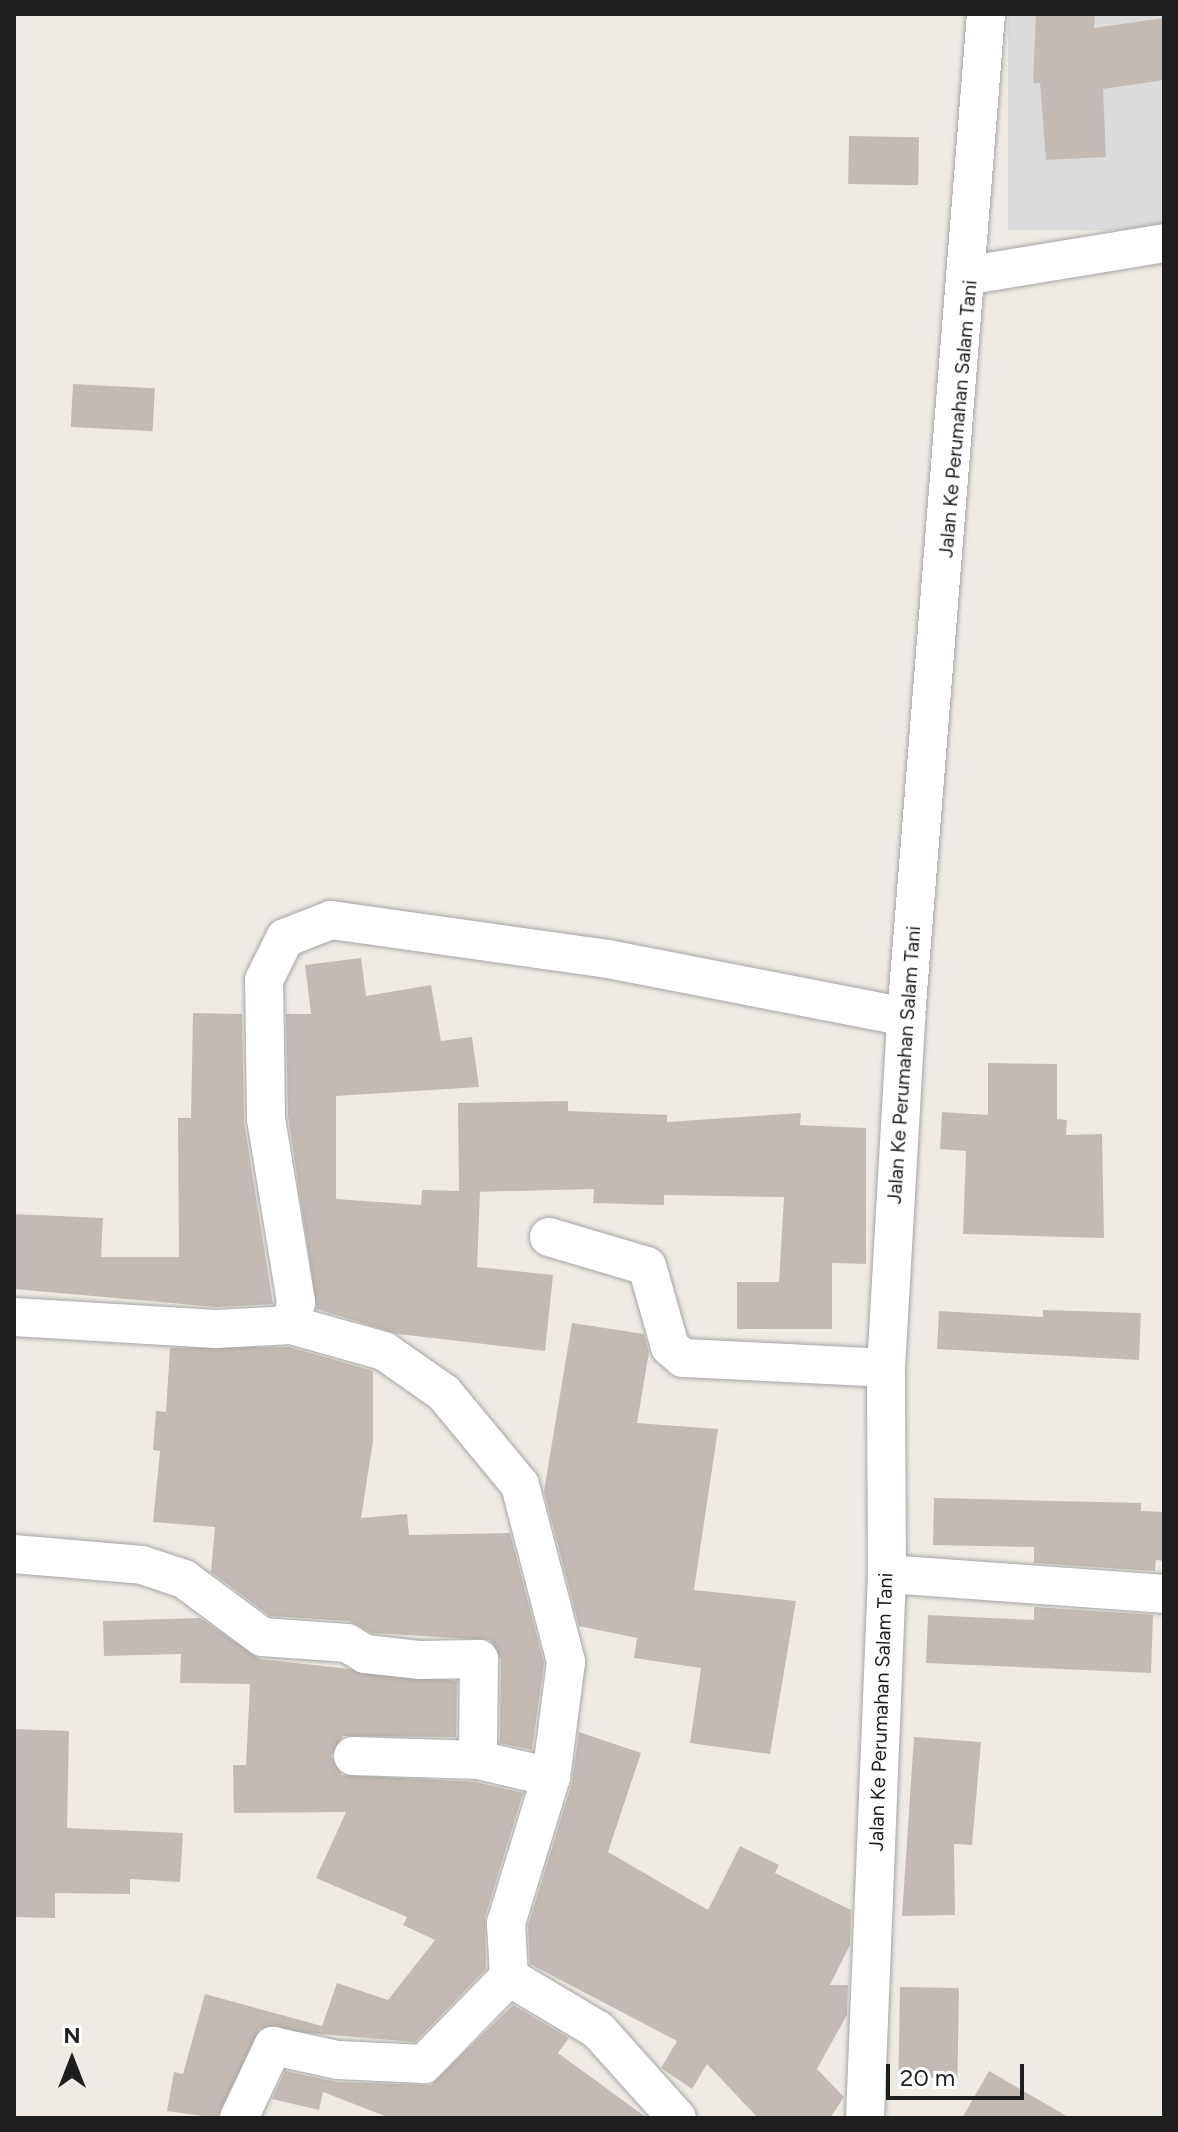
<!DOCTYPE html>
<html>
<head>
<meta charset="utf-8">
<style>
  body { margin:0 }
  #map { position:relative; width:1178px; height:2132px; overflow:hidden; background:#efebe4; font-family:Figtree,sans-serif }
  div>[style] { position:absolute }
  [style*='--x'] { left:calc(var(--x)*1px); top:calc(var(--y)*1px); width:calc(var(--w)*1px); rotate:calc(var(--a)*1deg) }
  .residential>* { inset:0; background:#dcdbdb; transform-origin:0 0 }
  .building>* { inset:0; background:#c3bbb3; transform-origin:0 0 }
  .roads { filter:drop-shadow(0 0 2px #a5a5a5) drop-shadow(0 0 2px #a5a5a5) }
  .minor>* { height:38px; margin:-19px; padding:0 19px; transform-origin:19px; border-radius:19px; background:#fff }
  span { translate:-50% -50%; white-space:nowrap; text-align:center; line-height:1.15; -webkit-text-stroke:7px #fff; paint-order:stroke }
  .street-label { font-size:20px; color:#1e1e1e }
  .frame { position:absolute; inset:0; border:16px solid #1e1e1e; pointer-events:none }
  .north { position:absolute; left:32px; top:2020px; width:80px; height:80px; -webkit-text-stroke:6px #fff; paint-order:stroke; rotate:0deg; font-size:22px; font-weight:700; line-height:32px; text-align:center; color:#1e1e1e }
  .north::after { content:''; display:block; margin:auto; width:28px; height:36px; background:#1e1e1e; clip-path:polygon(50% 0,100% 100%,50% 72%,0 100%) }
  .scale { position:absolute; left:886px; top:2064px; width:138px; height:36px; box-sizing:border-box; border:4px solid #1e1e1e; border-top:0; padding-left:10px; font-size:24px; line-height:28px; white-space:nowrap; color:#1e1e1e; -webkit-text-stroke:6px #fff; paint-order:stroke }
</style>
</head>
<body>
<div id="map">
  <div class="residential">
    <div style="left:1008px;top:14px;width:156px;height:216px"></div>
  </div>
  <div class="building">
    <div style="clip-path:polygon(1036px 14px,1095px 14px,1094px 28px,1164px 18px,1164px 80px,1103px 89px,1106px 157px,1046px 160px,1040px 83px,1033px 83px)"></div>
    <div style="left:849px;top:136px;width:70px;height:48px;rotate:1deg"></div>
    <div style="left:73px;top:384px;width:82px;height:43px;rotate:3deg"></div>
    <div style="clip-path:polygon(361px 958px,366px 996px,431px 985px,441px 1041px,472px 1037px,479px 1087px,336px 1096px,336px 1199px,421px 1205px,422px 1190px,459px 1191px,458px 1103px,568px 1101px,568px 1111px,667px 1115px,667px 1122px,801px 1113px,800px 1125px,866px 1128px,866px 1264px,832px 1263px,832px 1329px,737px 1329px,737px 1282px,779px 1282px,784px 1197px,664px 1195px,664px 1205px,593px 1203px,594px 1189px,474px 1192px,480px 1192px,477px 1267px,553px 1275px,545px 1351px,398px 1334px,317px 1309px,288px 1116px,286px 1014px,311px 1014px,305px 965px)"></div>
    <div style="clip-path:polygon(193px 1013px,242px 1014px,244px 1122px,273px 1304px,216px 1307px,14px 1289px,14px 1214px,103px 1218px,101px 1257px,179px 1257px,178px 1118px,191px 1118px)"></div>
    <div style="clip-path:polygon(988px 1063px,1057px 1064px,1057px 1119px,1067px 1120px,1066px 1135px,1102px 1134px,1104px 1238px,963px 1234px,966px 1151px,940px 1149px,942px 1112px,988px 1115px)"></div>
    <div style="clip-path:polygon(1043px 1310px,1141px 1313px,1139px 1360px,937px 1349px,939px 1311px,1043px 1317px)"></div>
    <div style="clip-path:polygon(572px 1323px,644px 1334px,649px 1352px,637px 1423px,718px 1429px,694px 1590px,796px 1601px,770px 1754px,690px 1743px,701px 1668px,634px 1658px,637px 1638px,579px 1626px,544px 1491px)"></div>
    <div style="clip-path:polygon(289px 1347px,373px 1371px,373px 1441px,361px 1518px,407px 1514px,409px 1535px,510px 1533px,544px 1663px,532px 1750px,500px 1743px,501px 1659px,490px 1640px,372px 1633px,349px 1621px,270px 1616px,211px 1572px,215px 1527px,153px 1522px,160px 1451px,153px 1450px,156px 1411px,166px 1412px,170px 1348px)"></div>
    <div style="clip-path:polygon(934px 1498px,1141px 1503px,1141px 1511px,1164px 1512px,1164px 1561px,1156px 1560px,1155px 1571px,1034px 1563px,1034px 1547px,933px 1545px)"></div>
    <div style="clip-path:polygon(1034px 1607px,1153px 1615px,1151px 1673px,926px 1663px,928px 1615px,1034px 1620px)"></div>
    <div style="clip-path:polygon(200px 1618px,260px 1659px,457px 1681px,456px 1737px,343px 1736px,331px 1756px,342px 1775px,475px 1782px,523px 1793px,485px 1917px,486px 1969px,415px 2042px,260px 2029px,217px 2118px,167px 2111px,174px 2072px,183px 2074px,205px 1994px,322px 2026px,337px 1983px,388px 2000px,435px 1940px,403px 1925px,407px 1917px,316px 1878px,346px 1812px,234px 1813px,233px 1765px,246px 1765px,250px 1684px,180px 1683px,181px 1654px,104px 1656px,103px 1621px)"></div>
    <div style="clip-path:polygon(14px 1729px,69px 1731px,67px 1828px,183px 1833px,180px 1882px,130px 1879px,130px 1894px,55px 1893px,55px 1918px,14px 1917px)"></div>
    <div style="clip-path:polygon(579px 1732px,641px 1753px,608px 1852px,708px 1910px,740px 1846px,779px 1865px,775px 1873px,851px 1910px,850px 1945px,830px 1985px,848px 1985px,847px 2015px,817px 2069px,844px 2097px,830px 2118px,758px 2118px,707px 2064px,692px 2089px,661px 2068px,677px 2041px,530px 1964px,528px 1926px,572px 1783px)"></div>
    <div style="clip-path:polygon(914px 1737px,981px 1742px,972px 1845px,954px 1844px,955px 1915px,902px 1916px)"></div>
    <div style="left:900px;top:1987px;width:59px;height:90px;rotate:1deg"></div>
    <div style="clip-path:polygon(513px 2005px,569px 2038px,558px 2053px,647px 2118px,390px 2118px,323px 2092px,319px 2110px,272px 2099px,285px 2071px,337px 2082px,431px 2085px)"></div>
    <div style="clip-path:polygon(989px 2071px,1070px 2118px,962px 2118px)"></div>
  </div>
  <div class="roads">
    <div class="minor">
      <div style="--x:971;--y:275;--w:196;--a:-9.4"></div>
      <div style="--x:549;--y:1237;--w:102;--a:16.5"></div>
      <div style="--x:647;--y:1266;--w:84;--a:74.1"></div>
      <div style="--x:670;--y:1347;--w:17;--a:40"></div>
      <div style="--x:683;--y:1358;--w:203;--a:2.8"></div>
      <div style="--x:14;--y:1317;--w:202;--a:3.4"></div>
      <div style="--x:216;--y:1329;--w:75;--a:-3.1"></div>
      <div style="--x:291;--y:1325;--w:24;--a:-78"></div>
      <div style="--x:296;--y:1302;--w:186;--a:-99.3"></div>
      <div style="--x:266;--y:1118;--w:138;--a:-90.8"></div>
      <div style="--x:264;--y:980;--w:47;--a:-63.4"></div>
      <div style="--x:285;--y:938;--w:49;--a:-21.4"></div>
      <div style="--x:331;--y:920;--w:280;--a:8"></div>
      <div style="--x:608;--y:959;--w:304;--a:11"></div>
      <div style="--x:291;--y:1325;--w:97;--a:15.6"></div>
      <div style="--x:384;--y:1351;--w:73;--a:35"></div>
      <div style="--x:444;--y:1393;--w:119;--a:50.4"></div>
      <div style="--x:520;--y:1485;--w:183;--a:75.4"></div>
      <div style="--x:566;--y:1662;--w:116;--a:97.4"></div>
      <div style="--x:551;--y:1777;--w:153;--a:107.1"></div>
      <div style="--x:506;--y:1923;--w:54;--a:86.8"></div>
      <div style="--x:509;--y:1977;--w:104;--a:30.8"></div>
      <div style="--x:598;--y:2030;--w:118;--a:48.1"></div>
      <div style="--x:14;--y:1554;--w:128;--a:4.9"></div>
      <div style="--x:142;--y:1565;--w:44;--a:18.4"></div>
      <div style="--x:184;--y:1579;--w:97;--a:36.6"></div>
      <div style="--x:262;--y:1637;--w:85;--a:4"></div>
      <div style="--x:347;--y:1643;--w:21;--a:31"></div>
      <div style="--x:365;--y:1654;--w:54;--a:6.3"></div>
      <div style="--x:419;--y:1660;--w:60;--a:-1"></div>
      <div style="--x:479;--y:1659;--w:101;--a:90.6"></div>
      <div style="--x:887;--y:1574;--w:278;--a:4.1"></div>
      <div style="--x:353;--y:1756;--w:125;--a:1.8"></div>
      <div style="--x:478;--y:1760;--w:75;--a:13.1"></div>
      <div style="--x:239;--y:2118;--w:80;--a:-64.7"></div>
      <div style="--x:273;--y:2046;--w:66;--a:12.2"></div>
      <div style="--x:338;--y:2060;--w:86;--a:2.7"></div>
      <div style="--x:424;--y:2064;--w:122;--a:-45.7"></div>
      <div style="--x:865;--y:2118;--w:544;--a:-87.68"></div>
      <div style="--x:887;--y:1574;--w:206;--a:-90.3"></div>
      <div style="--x:886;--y:1368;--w:352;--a:-86.7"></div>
      <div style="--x:906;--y:1017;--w:1006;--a:-85.44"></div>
    </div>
  </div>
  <div class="street-label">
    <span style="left:958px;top:419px;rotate:-85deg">Jalan Ke Perumahan Salam Tani</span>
    <span style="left:904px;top:1065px;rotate:-86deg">Jalan Ke Perumahan Salam Tani</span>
    <span style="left:881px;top:1712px;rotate:-88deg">Jalan Ke Perumahan Salam Tani</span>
  </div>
  <div class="frame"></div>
  <div class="north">N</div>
  <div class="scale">20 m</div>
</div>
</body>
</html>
